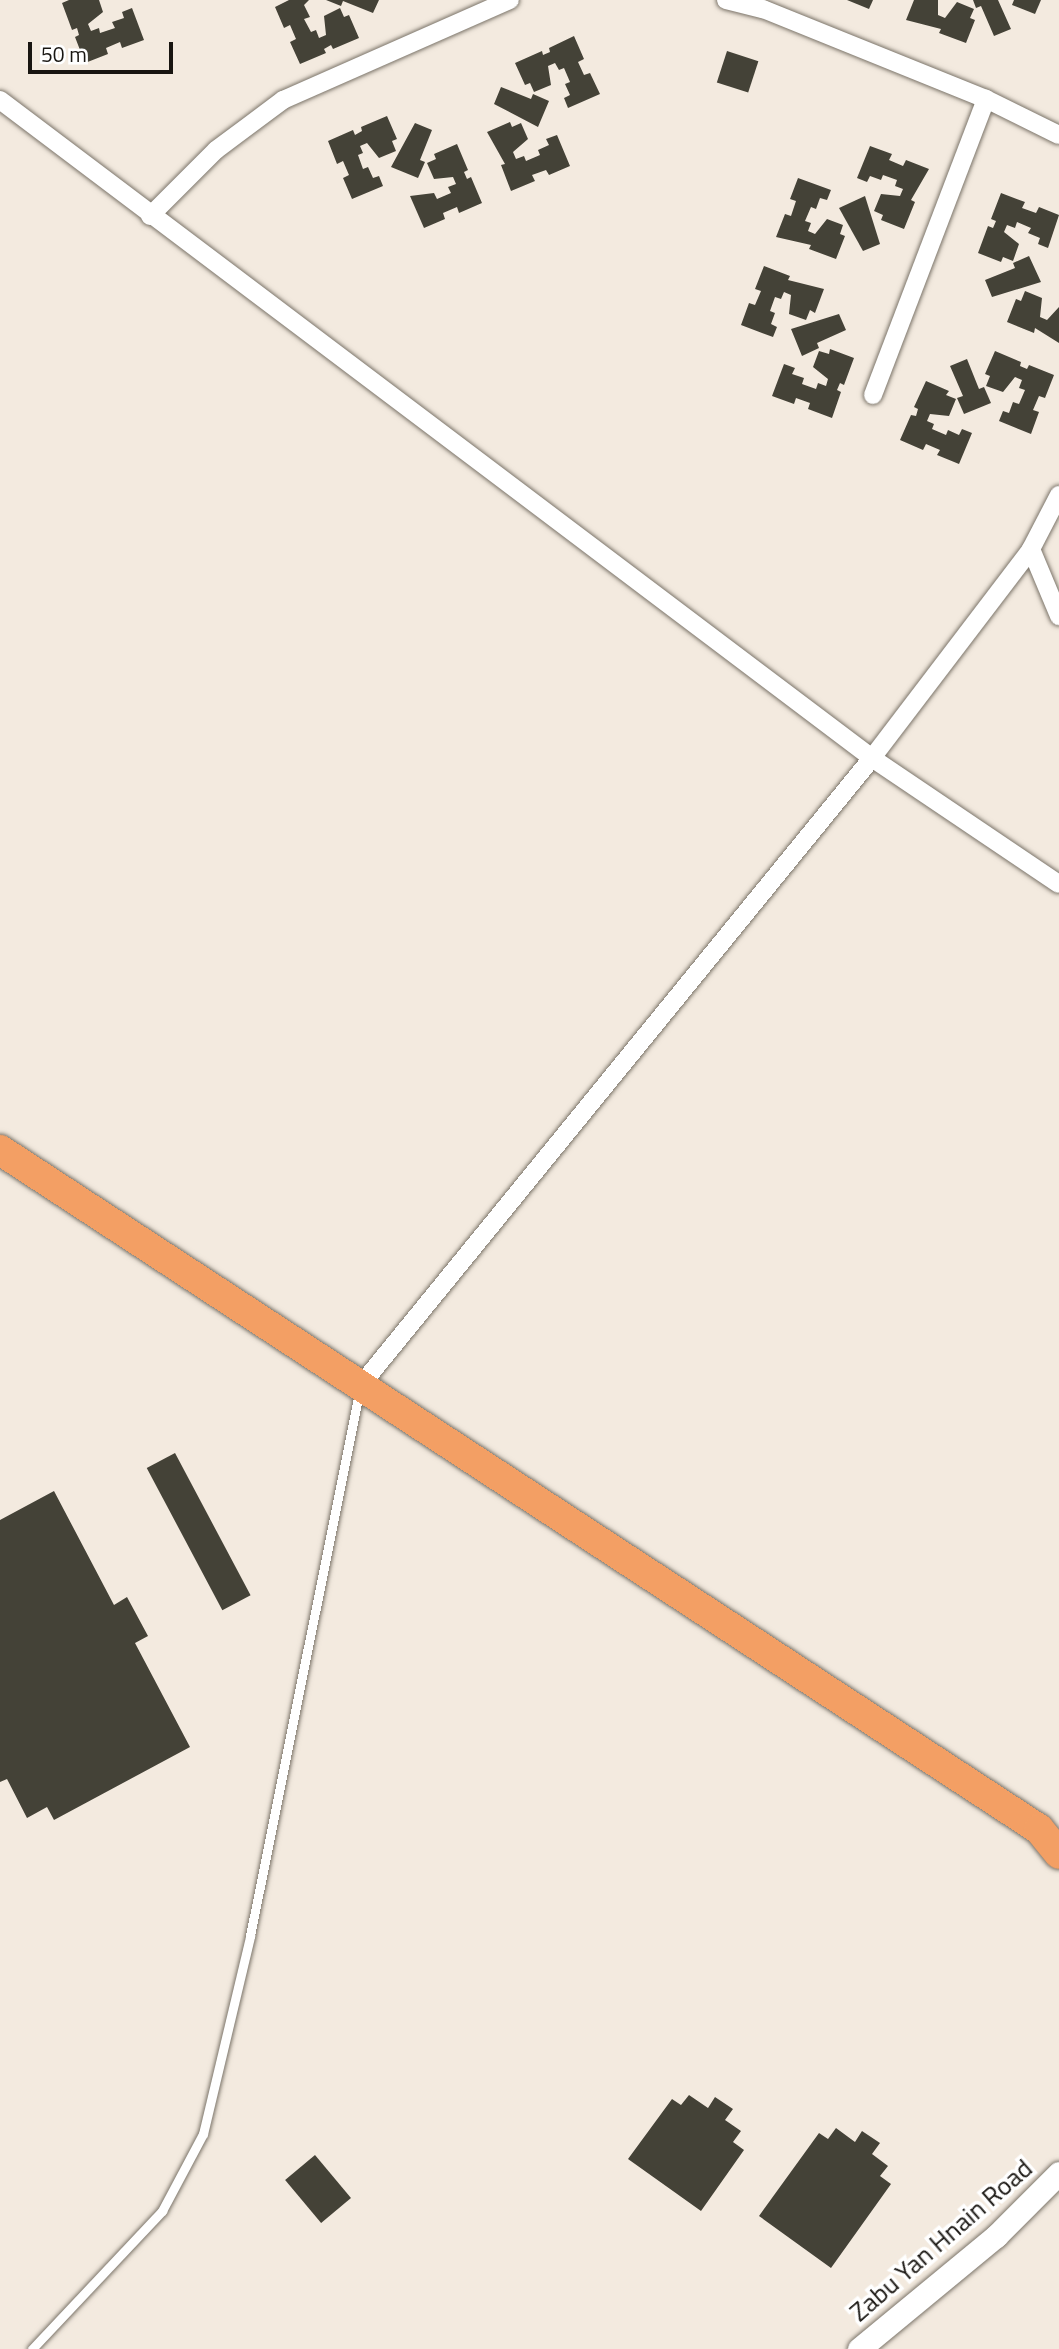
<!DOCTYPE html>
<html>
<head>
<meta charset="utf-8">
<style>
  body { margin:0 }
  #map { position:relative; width:1059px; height:2349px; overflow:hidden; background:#f3eadf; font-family:"Titillium Web",sans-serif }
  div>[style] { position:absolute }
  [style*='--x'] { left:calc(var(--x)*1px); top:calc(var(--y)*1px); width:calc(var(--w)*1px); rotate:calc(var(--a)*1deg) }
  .building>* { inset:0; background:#444237; transform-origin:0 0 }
  .roads { filter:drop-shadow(0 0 2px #7b7469) drop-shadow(0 0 2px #7b7469) }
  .service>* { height:9px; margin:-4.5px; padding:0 4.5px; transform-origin:4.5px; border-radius:4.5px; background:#fff }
  .minor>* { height:18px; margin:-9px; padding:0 9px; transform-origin:9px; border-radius:9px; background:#fff }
  .tertiary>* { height:23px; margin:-11.5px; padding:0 11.5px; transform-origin:11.5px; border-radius:11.5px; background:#fff }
  .trunk>* { height:30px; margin:-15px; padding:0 15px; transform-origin:15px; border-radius:15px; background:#f39f64 }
  span { translate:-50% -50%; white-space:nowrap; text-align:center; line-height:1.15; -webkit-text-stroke:7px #fff; paint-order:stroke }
  .street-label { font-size:26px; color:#181511 }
  .scale { position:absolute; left:28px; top:42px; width:145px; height:32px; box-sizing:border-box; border:4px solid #181511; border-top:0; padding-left:9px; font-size:21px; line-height:24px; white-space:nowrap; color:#181511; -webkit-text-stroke:5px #fff; paint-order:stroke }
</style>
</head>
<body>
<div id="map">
  <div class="building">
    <div style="clip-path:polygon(69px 0,99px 0,103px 12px,88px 24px,91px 31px,99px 28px,100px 33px,115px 28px,112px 22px,124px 18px,122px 12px,132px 8px,144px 40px,122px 48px,120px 42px,106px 48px,108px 54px,85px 63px,75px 37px,79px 35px,77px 28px,72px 30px,62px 3px)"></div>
    <div style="clip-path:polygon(289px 0,309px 0,304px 5px,310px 17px,304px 19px,311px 32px,316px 30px,319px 38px,326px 35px,324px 16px,340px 8px,344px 17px,349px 15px,359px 38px,333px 49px,331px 45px,324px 49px,326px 53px,300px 64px,290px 42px,296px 39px,290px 25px,284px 28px,275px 7px)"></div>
    <div style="clip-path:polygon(326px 0,379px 0,373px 13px,343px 1px,341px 6px)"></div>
    <div style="clip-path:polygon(847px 0,873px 0,869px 9px)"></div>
    <div style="clip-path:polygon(914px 0,938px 0,938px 15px,945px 18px,957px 2px,974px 9px,970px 18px,975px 20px,966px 43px,939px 33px,941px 29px,906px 20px)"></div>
    <div style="clip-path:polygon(973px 0,998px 0,1011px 29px,994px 36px,981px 6px,976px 8px)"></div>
    <div style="clip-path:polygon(1014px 0,1041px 0,1035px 14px,1012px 5px)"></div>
    <div style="clip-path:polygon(574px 36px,584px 59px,578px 62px,584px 75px,590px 73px,600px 94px,568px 108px,564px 98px,570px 95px,565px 84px,570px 82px,564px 68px,559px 70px,555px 63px,548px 66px,551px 85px,534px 92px,530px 83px,525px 85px,515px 63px,542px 51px,543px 55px,550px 52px,549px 48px)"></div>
    <div style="left:727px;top:51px;width:33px;height:33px;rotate:18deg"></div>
    <div style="clip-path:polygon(501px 87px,531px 99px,533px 94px,549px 101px,538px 127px,494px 104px)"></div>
    <div style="clip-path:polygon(387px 116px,397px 139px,392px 141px,396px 151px,379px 158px,367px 143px,360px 146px,363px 153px,358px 155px,363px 169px,368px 167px,373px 178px,379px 176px,383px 186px,352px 199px,343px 178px,349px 175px,343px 161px,337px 164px,328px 141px,353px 130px,355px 135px,362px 131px,361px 127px)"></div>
    <div style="clip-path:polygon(510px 122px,512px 127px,521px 123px,528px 139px,513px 152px,516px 159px,524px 156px,526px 161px,540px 155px,538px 150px,549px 145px,546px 139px,557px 135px,570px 166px,549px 175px,546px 170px,532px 175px,535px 181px,511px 191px,501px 165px,505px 164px,487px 132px)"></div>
    <div style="clip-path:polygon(415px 123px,432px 130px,420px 160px,425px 162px,418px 178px,391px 167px)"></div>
    <div style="clip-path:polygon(457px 144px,468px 170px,464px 172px,467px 179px,471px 177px,482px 203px,459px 213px,457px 207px,443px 213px,445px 219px,424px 228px,410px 196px,434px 193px,437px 199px,451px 193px,448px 187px,456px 184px,453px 177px,434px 179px,427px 163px,436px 159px,434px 154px)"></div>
    <div style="clip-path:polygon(870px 146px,892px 154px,889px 160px,903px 166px,906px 160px,929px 169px,911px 200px,915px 202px,904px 229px,881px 220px,883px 215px,874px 211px,881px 194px,900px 196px,903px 189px,895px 186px,897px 180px,883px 175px,881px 180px,870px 176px,867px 182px,857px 178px)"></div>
    <div style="clip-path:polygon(798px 178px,831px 190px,827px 200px,820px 198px,816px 209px,811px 207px,805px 221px,811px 223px,808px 231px,815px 234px,827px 219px,843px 225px,840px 234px,845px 236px,836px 259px,809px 249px,811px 245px,776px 237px,785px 214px,791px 216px,796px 201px,790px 199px)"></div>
    <div style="clip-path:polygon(1001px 193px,1025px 202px,1022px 208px,1036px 213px,1039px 207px,1059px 215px,1048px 248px,1038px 244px,1040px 238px,1028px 233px,1031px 228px,1017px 222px,1015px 228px,1007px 225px,1004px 232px,1019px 244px,1013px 261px,1003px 257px,1001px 262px,978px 253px,988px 226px,993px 228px,996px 221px,991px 219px)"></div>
    <div style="clip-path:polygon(865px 196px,880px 244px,863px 251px,839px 208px)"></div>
    <div style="clip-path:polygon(1029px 256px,1041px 282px,992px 297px,985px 280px,1015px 268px,1013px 263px)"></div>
    <div style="clip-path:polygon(764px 266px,790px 276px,788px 280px,824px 289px,815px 313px,810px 310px,806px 320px,789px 314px,791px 295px,784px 292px,781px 299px,775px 297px,770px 311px,775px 313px,771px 324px,777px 327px,773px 337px,741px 325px,749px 303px,755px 305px,761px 291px,755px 289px)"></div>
    <div style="clip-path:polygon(1025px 291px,1042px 298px,1040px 317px,1047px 320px,1059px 307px,1059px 343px,1035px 328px,1034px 333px,1007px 322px,1016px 299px,1021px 301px)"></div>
    <div style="clip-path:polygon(839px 314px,846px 330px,817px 343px,819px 348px,802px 356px,791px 329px)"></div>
    <div style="clip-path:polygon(830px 349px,854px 358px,844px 385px,840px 383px,837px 390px,841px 392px,832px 418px,808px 409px,810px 403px,796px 398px,794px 404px,772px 396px,784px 364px,795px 368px,792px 374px,804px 378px,802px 384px,816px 389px,818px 383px,826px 386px,828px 379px,813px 367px,819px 351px,829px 354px)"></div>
    <div style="clip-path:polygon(995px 351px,1021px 362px,1020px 366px,1027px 369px,1029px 365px,1054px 375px,1045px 398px,1039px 396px,1033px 410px,1039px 412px,1031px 434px,999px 421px,1003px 411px,1009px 413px,1013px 402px,1019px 404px,1025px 390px,1019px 388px,1022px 380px,1015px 377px,1003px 392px,986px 386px,990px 376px,985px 374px)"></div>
    <div style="clip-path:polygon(967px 359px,979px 389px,984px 387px,991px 403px,964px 414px,957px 398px,963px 396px,950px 366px)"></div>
    <div style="clip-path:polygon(926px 381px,949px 391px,946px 395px,956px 399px,949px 416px,930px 414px,927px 421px,934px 424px,932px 429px,946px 435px,948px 430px,959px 435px,962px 429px,972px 433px,959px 464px,937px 455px,940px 450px,926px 444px,923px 450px,900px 440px,911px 415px,916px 416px,918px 409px,914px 407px)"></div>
    <div style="left:175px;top:1453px;width:161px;height:32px;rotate:62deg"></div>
    <div style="clip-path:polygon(54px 1491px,114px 1605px,127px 1597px,148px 1636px,135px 1643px,190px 1747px,54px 1820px,47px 1807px,27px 1818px,7px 1779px,0 1782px,0 1520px)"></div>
    <div style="clip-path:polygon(689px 2095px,708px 2108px,715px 2097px,733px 2109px,725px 2120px,741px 2131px,733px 2142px,744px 2150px,701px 2211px,628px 2159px,672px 2099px,681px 2105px)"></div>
    <div style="clip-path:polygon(836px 2128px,855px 2142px,862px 2131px,880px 2143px,872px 2154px,888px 2166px,880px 2176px,891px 2184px,831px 2268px,759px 2216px,819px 2133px,828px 2139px)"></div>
    <div style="left:315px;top:2155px;width:56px;height:39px;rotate:50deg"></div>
  </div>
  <div class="roads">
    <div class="service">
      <div style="--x:32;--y:2349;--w:190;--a:-46.7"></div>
      <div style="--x:162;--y:2211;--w:87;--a:-62"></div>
      <div style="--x:203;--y:2134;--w:204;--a:-76.6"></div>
      <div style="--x:250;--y:1936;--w:554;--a:-78.65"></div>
    </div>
    <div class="minor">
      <div style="--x:726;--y:0;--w:38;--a:14"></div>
      <div style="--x:763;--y:9;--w:240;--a:22"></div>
      <div style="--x:986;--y:99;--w:81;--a:26.3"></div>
      <div style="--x:0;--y:100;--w:1092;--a:37.04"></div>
      <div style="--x:872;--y:758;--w:225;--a:34"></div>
      <div style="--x:150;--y:216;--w:93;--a:-45"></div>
      <div style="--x:216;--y:150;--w:84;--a:-36.7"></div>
      <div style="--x:283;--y:100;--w:248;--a:-23.8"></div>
      <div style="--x:873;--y:395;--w:317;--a:-69.1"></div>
      <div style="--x:1031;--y:549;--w:73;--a:67.3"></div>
      <div style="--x:361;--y:1385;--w:809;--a:-50.82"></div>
      <div style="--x:872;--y:758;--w:263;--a:-52.7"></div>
      <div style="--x:1031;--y:549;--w:61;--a:-62.6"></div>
    </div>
    <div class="tertiary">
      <div style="--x:859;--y:2349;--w:178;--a:-39.5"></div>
      <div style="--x:996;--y:2236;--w:89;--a:-45"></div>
    </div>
    <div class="trunk">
      <div style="--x:0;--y:1150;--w:1241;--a:33.17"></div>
      <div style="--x:1039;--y:1829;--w:32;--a:51"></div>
    </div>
  </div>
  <div class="street-label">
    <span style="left:941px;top:2240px;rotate:-41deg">Zabu Yan Hnain Road</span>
  </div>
  <div class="scale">50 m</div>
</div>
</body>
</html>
